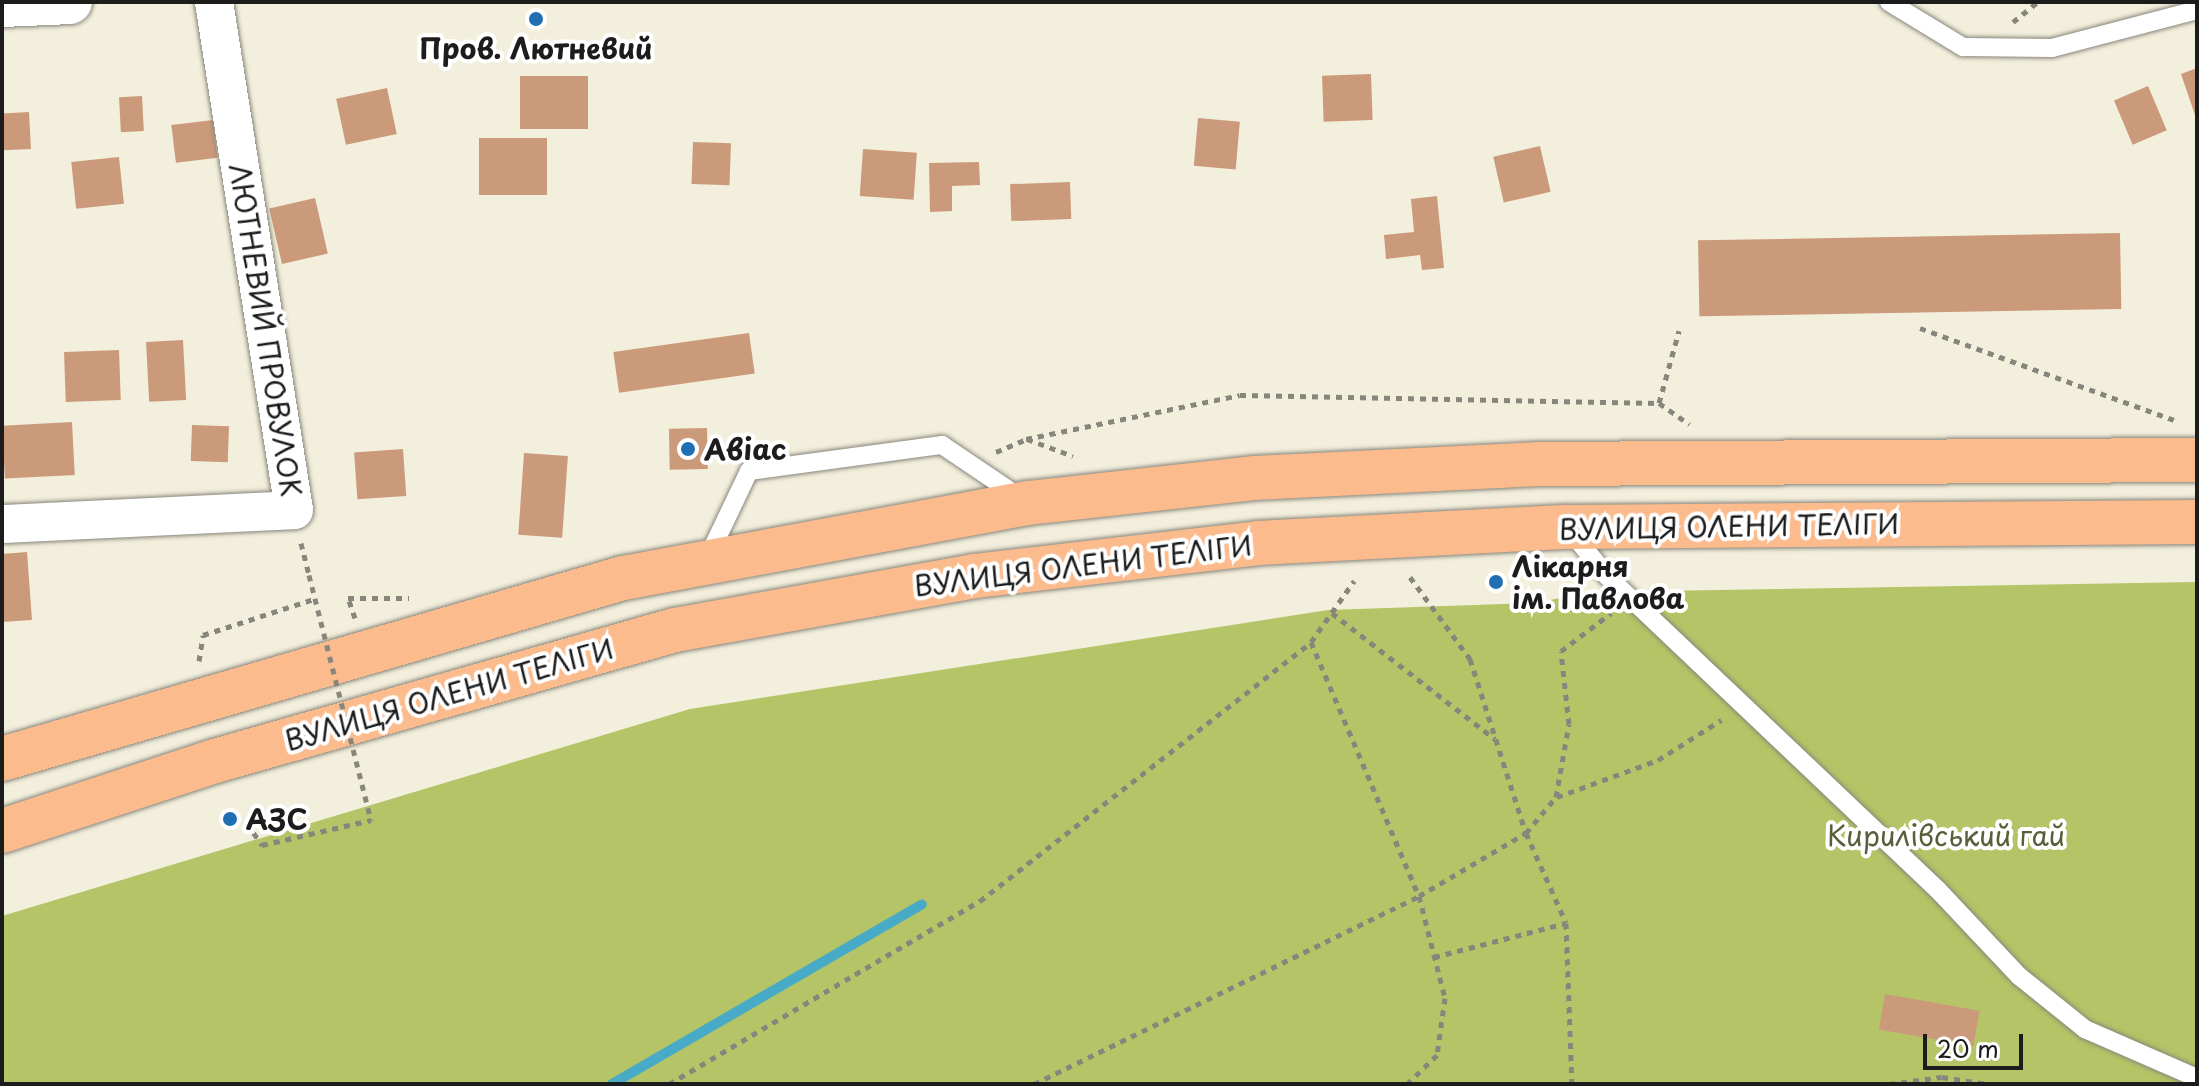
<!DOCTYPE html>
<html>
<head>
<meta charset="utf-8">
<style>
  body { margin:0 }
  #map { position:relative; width:2199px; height:1086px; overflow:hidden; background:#f3efdd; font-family:"Playpen Sans",sans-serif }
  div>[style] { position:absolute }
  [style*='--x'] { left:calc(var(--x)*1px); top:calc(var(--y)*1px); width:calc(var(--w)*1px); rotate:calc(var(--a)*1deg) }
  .green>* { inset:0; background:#b4c466 }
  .stream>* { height:10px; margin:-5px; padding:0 5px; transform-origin:5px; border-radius:5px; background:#47aac6 }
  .building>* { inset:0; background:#cb9a7a; transform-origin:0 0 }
  .path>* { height:5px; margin-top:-2.5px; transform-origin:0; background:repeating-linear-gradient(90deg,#88867c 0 6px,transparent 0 12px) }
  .roads { filter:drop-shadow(0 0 2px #88867c) drop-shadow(0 0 2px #88867c) }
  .service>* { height:18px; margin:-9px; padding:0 9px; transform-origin:9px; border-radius:9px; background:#fff }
  .minor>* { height:38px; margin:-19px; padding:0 19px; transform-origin:19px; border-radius:19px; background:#fff }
  .tertiary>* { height:44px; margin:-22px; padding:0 22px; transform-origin:22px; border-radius:22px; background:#fff }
  .primary>* { height:44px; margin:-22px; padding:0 22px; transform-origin:22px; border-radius:22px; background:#fbbb8d }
  .path-bridge>* { height:5px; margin-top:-2.5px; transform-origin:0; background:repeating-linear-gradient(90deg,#88867c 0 6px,transparent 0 12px) }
  .dots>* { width:22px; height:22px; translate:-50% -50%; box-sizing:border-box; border:4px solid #fff; border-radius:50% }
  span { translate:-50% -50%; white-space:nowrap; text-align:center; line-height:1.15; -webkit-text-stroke:8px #fff; paint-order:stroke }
  .poi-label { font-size:28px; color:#1c1c1c; font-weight:700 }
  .left { translate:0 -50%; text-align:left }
  .street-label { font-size:28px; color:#1c1c1c }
  .park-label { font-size:28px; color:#595f3a }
  .frame { position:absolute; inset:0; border:4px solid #1c1c1c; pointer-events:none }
  .scale { position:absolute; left:1923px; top:1034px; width:100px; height:36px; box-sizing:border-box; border:4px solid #1c1c1c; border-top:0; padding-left:10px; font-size:24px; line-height:28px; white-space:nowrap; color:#1c1c1c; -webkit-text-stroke:6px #fff; paint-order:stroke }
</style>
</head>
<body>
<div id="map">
  <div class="green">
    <div style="clip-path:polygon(2197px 582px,2197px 1084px,2px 1084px,2px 916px,690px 709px,1328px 610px,1532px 603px,1596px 592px)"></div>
  </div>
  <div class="stream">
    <div style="--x:612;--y:1084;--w:358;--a:-30.1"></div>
  </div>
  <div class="building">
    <div style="clip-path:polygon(2197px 68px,2197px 118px,2196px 118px,2181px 74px)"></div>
    <div style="left:1371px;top:74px;width:46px;height:49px;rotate:88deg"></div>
    <div style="left:520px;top:76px;width:68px;height:53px"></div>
    <div style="left:2148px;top:86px;width:48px;height:37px;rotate:67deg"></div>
    <div style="left:387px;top:88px;width:47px;height:52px;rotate:78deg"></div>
    <div style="left:142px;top:96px;width:35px;height:23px;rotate:87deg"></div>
    <div style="left:29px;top:112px;width:37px;height:27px;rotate:87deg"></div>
    <div style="left:1198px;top:118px;width:42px;height:48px;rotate:5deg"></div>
    <div style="left:213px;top:120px;width:38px;height:42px;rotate:83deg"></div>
    <div style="left:479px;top:138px;width:68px;height:57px"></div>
    <div style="left:693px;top:142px;width:38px;height:42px;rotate:2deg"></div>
    <div style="left:1540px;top:146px;width:47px;height:48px;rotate:77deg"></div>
    <div style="left:863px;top:149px;width:54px;height:47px;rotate:4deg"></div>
    <div style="left:119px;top:157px;width:47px;height:48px;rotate:84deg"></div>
    <div style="clip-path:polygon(979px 162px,980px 185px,952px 186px,952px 211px,930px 212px,929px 163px)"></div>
    <div style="left:1070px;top:182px;width:37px;height:60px;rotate:88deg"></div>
    <div style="clip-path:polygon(1437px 196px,1444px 268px,1422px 270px,1420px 255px,1386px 259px,1384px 235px,1414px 232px,1411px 199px)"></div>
    <div style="left:315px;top:198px;width:57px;height:47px;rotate:77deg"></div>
    <div style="left:2120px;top:233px;width:76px;height:422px;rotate:89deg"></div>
    <div style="left:749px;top:333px;width:41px;height:137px;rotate:82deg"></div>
    <div style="left:183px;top:340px;width:60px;height:37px;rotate:87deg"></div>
    <div style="left:119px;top:350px;width:50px;height:55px;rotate:88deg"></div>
    <div style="left:72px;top:422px;width:53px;height:70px;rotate:87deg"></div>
    <div style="left:192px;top:425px;width:37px;height:36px;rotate:2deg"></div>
    <div style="left:707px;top:428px;width:41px;height:38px;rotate:89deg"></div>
    <div style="left:403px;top:449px;width:47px;height:49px;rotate:86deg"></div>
    <div style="left:524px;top:453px;width:44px;height:82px;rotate:4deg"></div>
    <div style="clip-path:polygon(27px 552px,32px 620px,2px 622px,2px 554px)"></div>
    <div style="left:1885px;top:994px;width:96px;height:36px;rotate:10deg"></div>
  </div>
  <div class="path">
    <div style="--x:2013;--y:22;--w:32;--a:-39"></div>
    <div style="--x:1920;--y:328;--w:270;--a:19.9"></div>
    <div style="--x:1659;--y:403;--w:37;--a:35"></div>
    <div style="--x:1027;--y:439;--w:49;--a:20.3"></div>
    <div style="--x:996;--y:452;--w:33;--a:-23"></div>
    <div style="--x:1026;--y:439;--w:218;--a:-11.6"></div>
    <div style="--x:1240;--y:395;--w:419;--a:1.1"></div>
    <div style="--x:1659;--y:403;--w:75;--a:-74.5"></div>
    <div style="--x:301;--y:543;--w:33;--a:76"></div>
    <div style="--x:1410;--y:577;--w:102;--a:53.8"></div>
    <div style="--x:1470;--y:659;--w:183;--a:72.2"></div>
    <div style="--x:1526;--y:833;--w:98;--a:66"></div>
    <div style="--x:1566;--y:923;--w:161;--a:87.9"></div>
    <div style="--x:1332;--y:613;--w:206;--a:37.7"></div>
    <div style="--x:355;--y:618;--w:21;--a:-109"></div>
    <div style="--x:348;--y:598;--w:61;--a:0"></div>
    <div style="--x:1311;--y:642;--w:276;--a:67"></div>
    <div style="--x:1419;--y:896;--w:105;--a:75.7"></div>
    <div style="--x:1445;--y:998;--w:58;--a:98"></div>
    <div style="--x:1437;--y:1055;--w:42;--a:136"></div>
    <div style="--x:199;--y:661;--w:26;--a:-81"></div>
    <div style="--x:203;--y:635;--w:117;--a:-18"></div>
    <div style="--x:1557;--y:797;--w:108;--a:-20.1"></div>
    <div style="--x:1658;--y:760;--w:75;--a:-32.4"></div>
    <div style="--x:247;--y:823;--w:27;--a:56"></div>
    <div style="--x:262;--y:845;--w:112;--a:-12.9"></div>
    <div style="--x:1434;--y:957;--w:136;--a:-14.4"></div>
    <div style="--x:669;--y:1084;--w:361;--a:-30.5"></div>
    <div style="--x:980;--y:901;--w:420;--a:-38"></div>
    <div style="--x:1311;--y:642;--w:75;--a:-54.8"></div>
    <div style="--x:1034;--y:1084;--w:428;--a:-26"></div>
    <div style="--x:1419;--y:896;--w:124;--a:-30.5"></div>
    <div style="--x:1526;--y:833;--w:47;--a:-50.2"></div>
    <div style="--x:1556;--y:797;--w:74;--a:-79.9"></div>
    <div style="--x:1569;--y:724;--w:73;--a:-96.3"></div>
    <div style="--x:1561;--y:651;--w:63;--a:-37.2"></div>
    <div style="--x:1889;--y:1084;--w:53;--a:-7.5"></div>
    <div style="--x:1942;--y:1077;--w:46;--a:8.8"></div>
  </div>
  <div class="roads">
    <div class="service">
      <div style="--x:1889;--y:2;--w:87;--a:31.3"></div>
      <div style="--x:1963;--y:47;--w:89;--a:0.6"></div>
      <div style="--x:2052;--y:48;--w:150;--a:-14.7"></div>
      <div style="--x:1571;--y:532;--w:57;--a:50.7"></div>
      <div style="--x:1607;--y:576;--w:455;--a:43.5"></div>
      <div style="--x:1937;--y:889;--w:120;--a:46.7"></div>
      <div style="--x:2019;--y:976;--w:85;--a:38.8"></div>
      <div style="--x:2085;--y:1029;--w:122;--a:23.6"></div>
      <div style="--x:708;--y:557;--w:95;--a:-64.5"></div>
      <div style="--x:749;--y:471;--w:195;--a:-7.7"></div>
      <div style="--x:942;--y:445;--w:93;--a:34"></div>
    </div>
    <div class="minor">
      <div style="--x:2;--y:524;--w:292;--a:-2.7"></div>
      <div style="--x:294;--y:510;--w:514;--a:-98.95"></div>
    </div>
    <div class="tertiary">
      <div style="--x:2;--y:5;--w:68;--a:-2.5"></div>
    </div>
    <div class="primary">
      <div style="--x:2;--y:759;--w:647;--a:-16.25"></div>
      <div style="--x:623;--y:578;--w:412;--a:-10.5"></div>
      <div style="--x:1028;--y:503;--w:227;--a:-6.3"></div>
      <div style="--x:1254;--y:478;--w:286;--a:-2.8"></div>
      <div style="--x:1540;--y:464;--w:657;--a:-0.35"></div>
      <div style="--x:2;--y:831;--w:224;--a:-18.2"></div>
      <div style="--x:215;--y:761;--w:478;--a:-15.9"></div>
      <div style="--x:675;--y:630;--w:304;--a:-10.2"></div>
      <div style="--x:974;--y:576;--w:286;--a:-6.6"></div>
      <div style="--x:1258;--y:543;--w:309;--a:-3"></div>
      <div style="--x:1567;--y:527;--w:630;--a:-0.45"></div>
    </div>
  </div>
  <div class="path-bridge">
    <div style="--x:309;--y:575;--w:253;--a:75.8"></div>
  </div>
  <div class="dots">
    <div style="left:536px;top:19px;background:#1f6fb2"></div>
    <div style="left:688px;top:449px;background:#1f6fb2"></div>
    <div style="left:1496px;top:582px;background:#1f6fb2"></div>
    <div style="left:230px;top:819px;background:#1f6fb2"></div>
  </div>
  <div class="poi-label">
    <span style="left:536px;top:48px">Пров. Лютневий</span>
    <span class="left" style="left:704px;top:449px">Авіас</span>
    <span class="left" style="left:1512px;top:582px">Лікарня<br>ім. Павлова</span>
    <span class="left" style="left:246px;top:819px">АЗС</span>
  </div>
  <div class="street-label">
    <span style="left:266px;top:330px;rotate:81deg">ЛЮТНЕВИЙ ПРОВУЛОК</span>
    <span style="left:1729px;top:526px;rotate:-1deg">ВУЛИЦЯ ОЛЕНИ ТЕЛІГИ</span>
    <span style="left:1083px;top:565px;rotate:-7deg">ВУЛИЦЯ ОЛЕНИ ТЕЛІГИ</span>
    <span style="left:449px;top:694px;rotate:-16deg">ВУЛИЦЯ ОЛЕНИ ТЕЛІГИ</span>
  </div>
  <div class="park-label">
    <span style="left:1946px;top:835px">Кирилівський гай</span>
  </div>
  <div class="frame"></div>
  <div class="scale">20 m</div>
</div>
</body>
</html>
